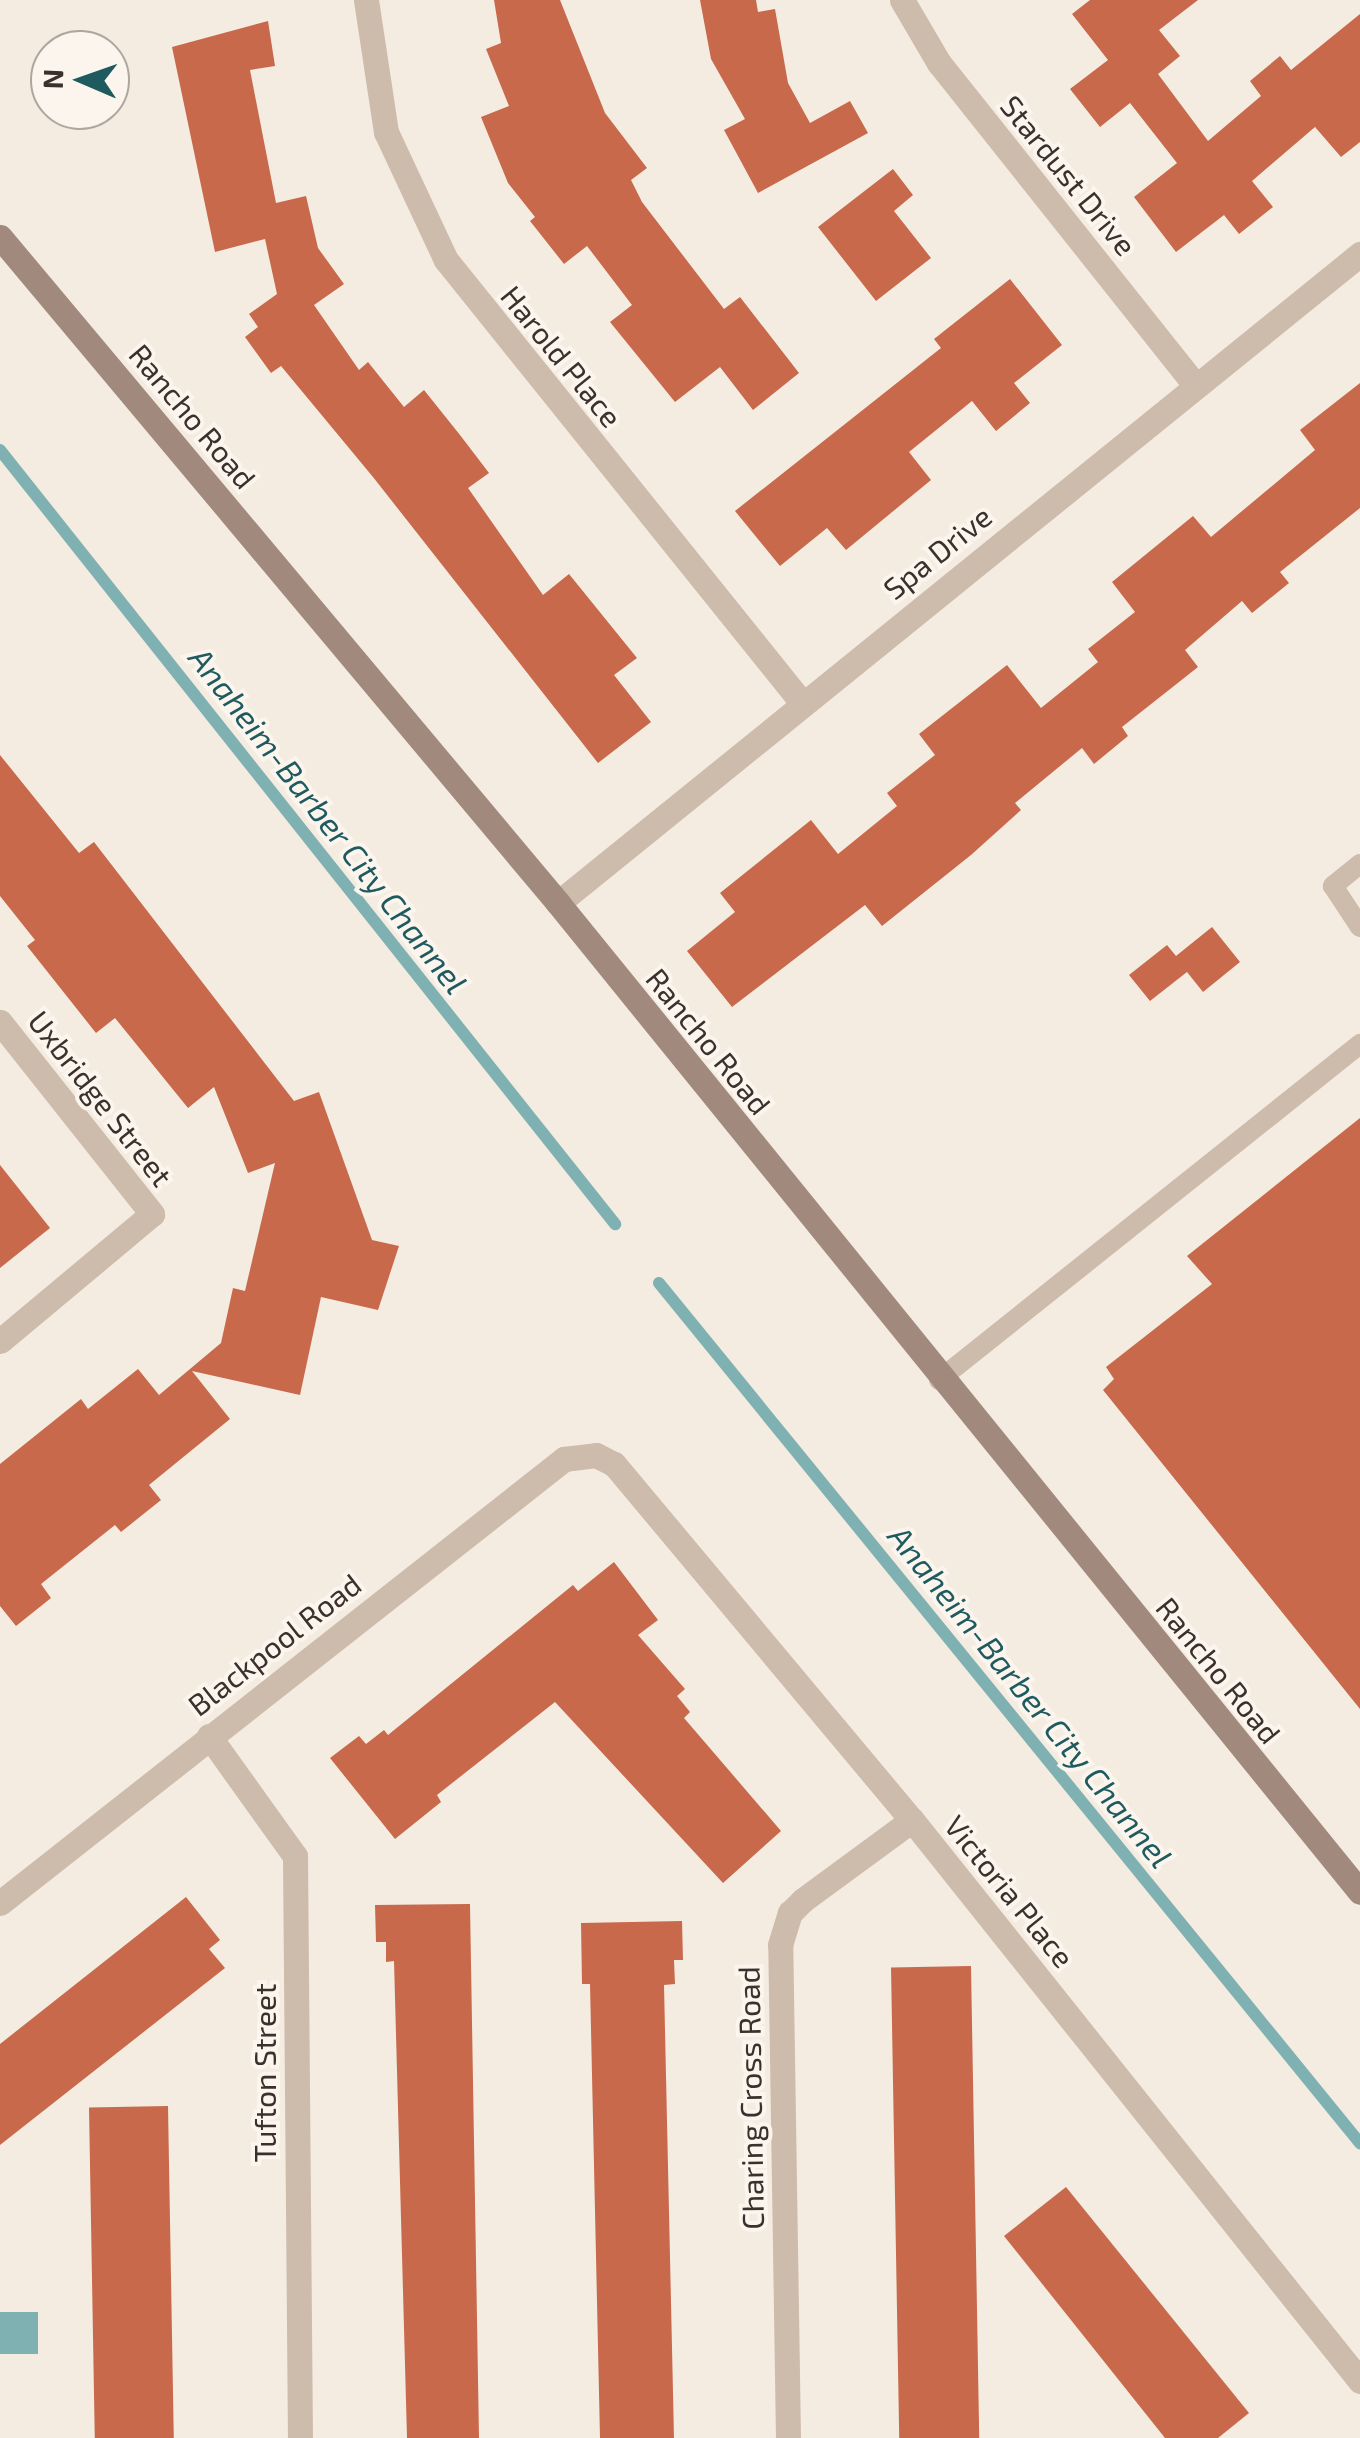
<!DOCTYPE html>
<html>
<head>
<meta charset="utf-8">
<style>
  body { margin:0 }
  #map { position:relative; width:1360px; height:2438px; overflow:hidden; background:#f4ebe1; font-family:"Exo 2",sans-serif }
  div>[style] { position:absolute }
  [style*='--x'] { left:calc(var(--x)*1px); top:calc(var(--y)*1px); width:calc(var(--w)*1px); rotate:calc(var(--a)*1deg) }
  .water>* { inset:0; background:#7fb0b2; transform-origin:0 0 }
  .stream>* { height:12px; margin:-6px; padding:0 6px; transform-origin:6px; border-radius:6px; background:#7fb0b2 }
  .building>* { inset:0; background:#c8694b; transform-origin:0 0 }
  .lane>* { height:20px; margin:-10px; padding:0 10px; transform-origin:10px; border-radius:10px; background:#cdbbac }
  .street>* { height:25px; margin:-12.5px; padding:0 12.5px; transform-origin:12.5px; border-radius:12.5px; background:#cdbbac }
  .secondary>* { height:25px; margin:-12.5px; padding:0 12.5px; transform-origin:12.5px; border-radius:12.5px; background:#a18a7d }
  span { translate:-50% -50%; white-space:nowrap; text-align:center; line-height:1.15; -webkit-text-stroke:8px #fbf5ee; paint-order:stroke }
  .street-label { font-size:30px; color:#3b302b }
  .water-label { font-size:32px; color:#1f5a5e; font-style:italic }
  .north { position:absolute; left:30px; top:30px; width:100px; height:100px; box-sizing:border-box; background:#fbf5ee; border:2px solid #aea6a0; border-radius:50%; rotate:272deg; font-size:28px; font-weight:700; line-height:40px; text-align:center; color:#3b302b }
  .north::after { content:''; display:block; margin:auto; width:35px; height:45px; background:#1f5a5e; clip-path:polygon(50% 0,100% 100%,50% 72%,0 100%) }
</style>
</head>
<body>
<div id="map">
  <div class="water">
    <div style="left:38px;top:2312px;width:42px;height:38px;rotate:90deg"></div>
  </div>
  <div class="stream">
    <div style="--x:0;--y:450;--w:989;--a:51.53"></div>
    <div style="--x:659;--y:1283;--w:1110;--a:50.82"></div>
  </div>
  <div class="building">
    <div style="clip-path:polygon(494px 0,560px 0,605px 113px,647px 168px,631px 180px,642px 202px,724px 309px,740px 297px,799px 373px,753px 410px,720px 367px,675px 402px,610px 322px,632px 305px,587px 246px,564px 264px,530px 221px,535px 217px,508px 183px,481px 117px,509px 106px,486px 49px,501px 43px)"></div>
    <div style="clip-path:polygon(700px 0,756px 0,758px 12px,775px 9px,788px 83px,810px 123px,850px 101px,868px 133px,758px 193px,724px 130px,745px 119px,711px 59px)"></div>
    <div style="clip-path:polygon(1090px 0,1198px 0,1159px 30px,1180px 56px,1158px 74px,1208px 141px,1261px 96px,1250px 81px,1280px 56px,1291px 70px,1360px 14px,1360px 142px,1341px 157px,1315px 127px,1252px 181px,1273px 207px,1239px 234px,1224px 215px,1176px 252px,1134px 197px,1177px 163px,1130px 103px,1100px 127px,1070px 89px,1108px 60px,1072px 14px)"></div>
    <div style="clip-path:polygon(268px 21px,275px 66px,250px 70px,276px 203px,306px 196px,318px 248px,344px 284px,314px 305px,359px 370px,368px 362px,404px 407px,424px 390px,460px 435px,489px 473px,468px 488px,543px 595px,569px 574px,637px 658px,614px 675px,651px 722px,598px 763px,373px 477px,281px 366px,271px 373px,245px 337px,258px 327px,249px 314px,277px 294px,265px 239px,215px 252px,172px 47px)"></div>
    <div style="clip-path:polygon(893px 169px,913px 195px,894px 211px,931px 258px,876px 301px,818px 227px)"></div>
    <div style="clip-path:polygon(1010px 279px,1062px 345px,1014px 383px,1030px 403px,996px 431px,972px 401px,909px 452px,931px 480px,846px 550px,827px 528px,780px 566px,735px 511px,941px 348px,934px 339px)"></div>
    <div style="clip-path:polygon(1360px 383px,1360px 508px,1280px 572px,1289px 583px,1252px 613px,1242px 601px,1185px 650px,1198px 667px,1122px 727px,1128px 736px,1094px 764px,1082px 748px,1015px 803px,1021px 810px,971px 855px,882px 926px,865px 905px,732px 1007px,687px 951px,735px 912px,720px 893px,811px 820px,838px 854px,897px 806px,887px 793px,935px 755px,919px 734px,1007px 665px,1041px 708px,1098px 662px,1088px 649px,1135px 612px,1112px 582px,1193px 516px,1211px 537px,1315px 450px,1300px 430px)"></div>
    <div style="clip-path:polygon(0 755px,79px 853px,94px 842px,294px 1101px,319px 1092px,372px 1240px,399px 1246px,378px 1310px,321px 1297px,300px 1395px,192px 1371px,230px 1419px,149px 1485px,161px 1500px,121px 1532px,115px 1525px,41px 1584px,51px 1598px,16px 1626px,0 1606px,0 1464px,81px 1399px,88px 1409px,138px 1369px,159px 1395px,221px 1343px,233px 1288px,245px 1291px,275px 1163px,248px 1173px,214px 1087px,188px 1108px,115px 1018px,96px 1033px,27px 946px,35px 940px,0 896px)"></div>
    <div style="clip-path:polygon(1212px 927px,1240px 962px,1203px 992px,1187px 972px,1150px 1001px,1129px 975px,1167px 945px,1176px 956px)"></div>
    <div style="clip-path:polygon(1360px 1118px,1360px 1709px,1103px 1390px,1114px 1379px,1106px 1367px,1212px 1284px,1187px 1256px)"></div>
    <div style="clip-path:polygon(0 1165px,50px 1228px,0 1268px)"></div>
    <div style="clip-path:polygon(614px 1562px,658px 1620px,638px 1635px,685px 1689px,677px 1696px,690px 1712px,684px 1718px,781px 1831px,723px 1883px,555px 1702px,437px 1795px,441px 1802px,395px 1839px,330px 1758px,359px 1736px,366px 1744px,384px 1730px,388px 1735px,573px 1585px,578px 1591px)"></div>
    <div style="clip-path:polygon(186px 1897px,220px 1940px,209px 1949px,225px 1968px,0 2145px,0 2044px)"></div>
    <div style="clip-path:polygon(470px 1904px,479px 2438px,407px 2438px,394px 1961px,386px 1962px,386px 1942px,376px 1942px,375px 1905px)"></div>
    <div style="clip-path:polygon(682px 1921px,683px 1960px,674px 1960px,675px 1984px,664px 1985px,674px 2438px,600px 2438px,590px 1984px,582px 1984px,581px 1923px)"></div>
    <div style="left:971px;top:1966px;width:472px;height:80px;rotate:89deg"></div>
    <div style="left:168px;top:2106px;width:332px;height:79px;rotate:89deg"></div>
    <div style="clip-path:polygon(1066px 2187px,1249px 2413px,1218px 2438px,1165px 2438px,1004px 2236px)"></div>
  </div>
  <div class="lane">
    <div style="--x:1360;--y:864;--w:35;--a:141"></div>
    <div style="--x:1333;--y:886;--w:49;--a:56.6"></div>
    <div style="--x:939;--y:1380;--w:539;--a:-38.59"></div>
  </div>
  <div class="street">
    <div style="--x:366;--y:0;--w:134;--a:81.4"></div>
    <div style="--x:386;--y:132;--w:141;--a:64.9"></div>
    <div style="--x:446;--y:260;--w:570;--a:51.2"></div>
    <div style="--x:902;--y:0;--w:73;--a:59.6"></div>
    <div style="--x:939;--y:63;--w:410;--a:51.5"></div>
    <div style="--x:558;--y:903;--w:1032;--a:-38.98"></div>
    <div style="--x:0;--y:1022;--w:245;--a:51.6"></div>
    <div style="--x:152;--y:1214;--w:198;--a:140.1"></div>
    <div style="--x:209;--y:1736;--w:148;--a:54.4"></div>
    <div style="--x:295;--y:1856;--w:582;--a:89.51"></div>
    <div style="--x:0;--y:1903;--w:718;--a:-38.21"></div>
    <div style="--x:564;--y:1459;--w:32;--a:-7"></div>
    <div style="--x:596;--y:1455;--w:20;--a:27"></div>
    <div style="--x:614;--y:1464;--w:464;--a:50.1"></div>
    <div style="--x:912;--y:1820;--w:718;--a:51.39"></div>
    <div style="--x:788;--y:2438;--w:493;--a:-90.9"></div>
    <div style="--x:780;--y:1945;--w:34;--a:-73"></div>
    <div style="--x:790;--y:1913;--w:18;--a:-45"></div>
    <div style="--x:803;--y:1900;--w:135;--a:-36.3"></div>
  </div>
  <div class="secondary">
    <div style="--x:0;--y:237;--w:869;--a:50.04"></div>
    <div style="--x:558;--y:903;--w:1273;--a:50.96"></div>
  </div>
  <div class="street-label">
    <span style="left:1069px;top:175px;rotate:51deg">Stardust Drive</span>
    <span style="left:562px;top:356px;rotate:51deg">Harold Place</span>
    <span style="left:193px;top:416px;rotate:50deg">Rancho Road</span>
    <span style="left:937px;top:552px;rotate:-39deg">Spa Drive</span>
    <span style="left:709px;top:1041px;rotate:51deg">Rancho Road</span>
    <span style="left:101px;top:1098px;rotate:52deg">Uxbridge Street</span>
    <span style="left:274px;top:1644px;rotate:-38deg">Blackpool Road</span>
    <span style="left:1219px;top:1670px;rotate:51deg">Rancho Road</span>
    <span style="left:1010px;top:1891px;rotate:51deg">Victoria Place</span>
    <span style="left:264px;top:2073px;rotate:-90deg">Tufton Street</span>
    <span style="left:750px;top:2098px;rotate:-91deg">Charing Cross Road</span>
  </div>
  <div class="water-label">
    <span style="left:329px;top:820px;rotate:52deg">Anaheim-Barber City Channel</span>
    <span style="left:1031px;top:1696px;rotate:51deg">Anaheim-Barber City Channel</span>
  </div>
  <div class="north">N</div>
</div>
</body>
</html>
